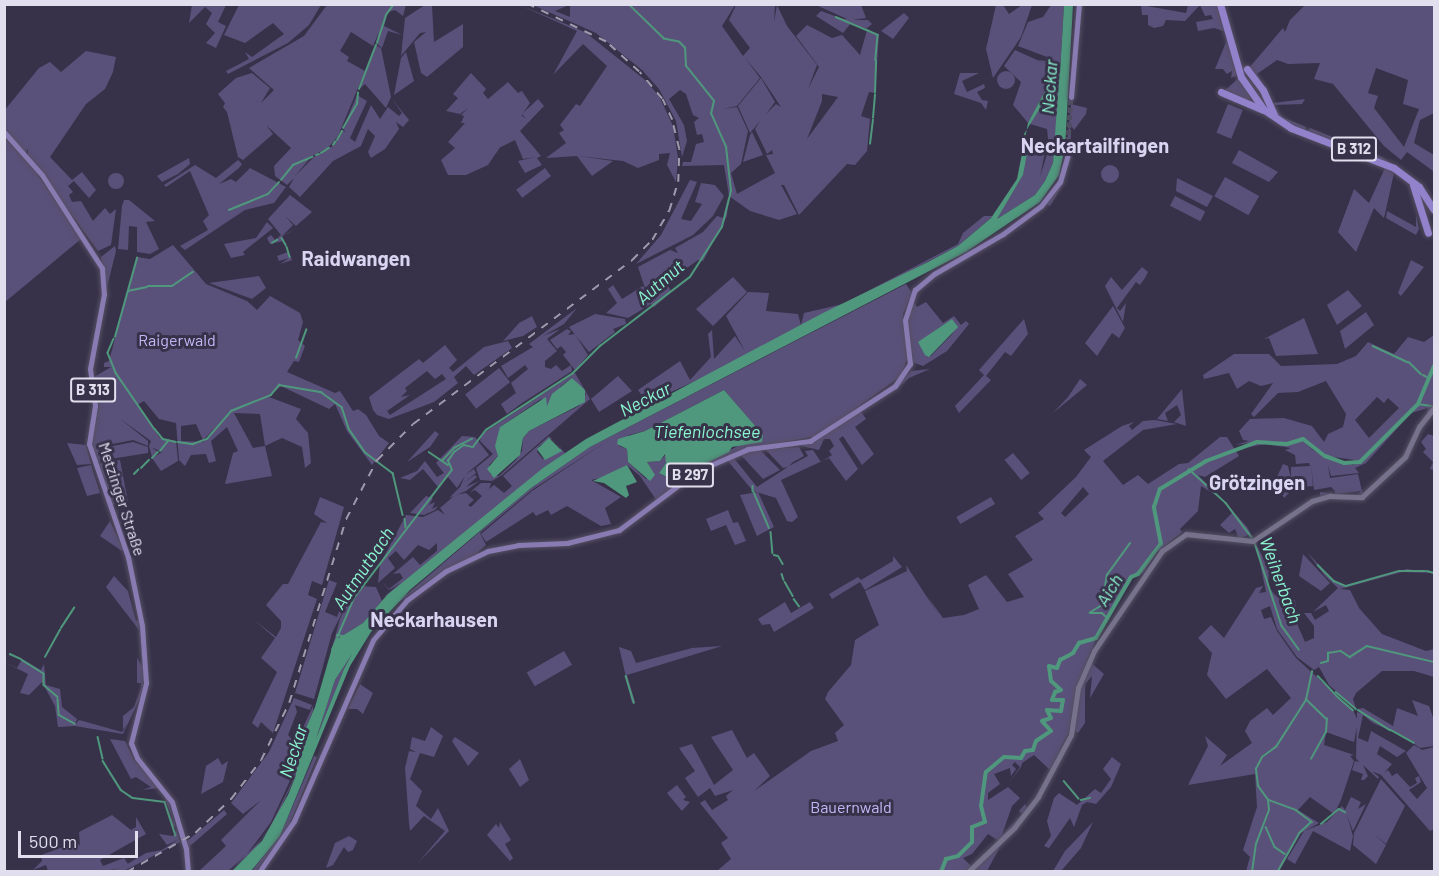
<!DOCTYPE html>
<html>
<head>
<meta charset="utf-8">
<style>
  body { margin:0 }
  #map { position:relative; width:1439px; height:876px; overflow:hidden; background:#373249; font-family:Barlow,sans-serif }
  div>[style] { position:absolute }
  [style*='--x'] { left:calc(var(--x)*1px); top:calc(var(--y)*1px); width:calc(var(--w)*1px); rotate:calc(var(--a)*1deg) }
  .green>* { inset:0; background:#5a517a; transform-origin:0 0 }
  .round { border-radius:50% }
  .water>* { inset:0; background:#4f987d }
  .stream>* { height:1.5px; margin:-0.75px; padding:0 0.75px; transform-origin:0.75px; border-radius:0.75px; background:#4f987d }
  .river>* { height:4px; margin:-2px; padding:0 2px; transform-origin:2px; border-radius:2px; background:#4f987d }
  .primary-tunnel>* { height:5px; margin-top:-2.5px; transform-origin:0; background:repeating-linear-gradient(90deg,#504c62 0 5px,transparent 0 7.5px) }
  .roads { filter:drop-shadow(0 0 2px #555064) drop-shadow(0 0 2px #555064) }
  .secondary>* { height:4.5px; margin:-2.25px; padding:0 2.25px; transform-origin:2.25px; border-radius:2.25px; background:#77728c }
  .primary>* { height:5px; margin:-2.5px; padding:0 2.5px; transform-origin:2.5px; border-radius:2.5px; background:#877bb2 }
  .highway>* { height:7px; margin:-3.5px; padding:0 3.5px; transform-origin:3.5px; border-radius:3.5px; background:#9281cb }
  .rail>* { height:1.5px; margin-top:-0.75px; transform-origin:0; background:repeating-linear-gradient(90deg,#9f9bae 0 8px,transparent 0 16px) }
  span { translate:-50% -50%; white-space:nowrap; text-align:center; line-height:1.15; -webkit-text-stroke:6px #373249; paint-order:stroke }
  .shield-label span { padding:2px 4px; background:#373249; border:2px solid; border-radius:4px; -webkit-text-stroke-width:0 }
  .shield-label { font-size:15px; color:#e1dfee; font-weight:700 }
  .park-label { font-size:16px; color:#c4b7f8 }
  .street-label { font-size:16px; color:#e1dfee }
  .water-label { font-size:18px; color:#8bf6cf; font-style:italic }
  .quarter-label { font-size:20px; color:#d9d4f1; font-weight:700 }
  .frame { position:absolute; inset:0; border:6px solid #e1dfee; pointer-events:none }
  .scale { position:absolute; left:18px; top:831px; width:120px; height:27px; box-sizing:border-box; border:3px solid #e1dfee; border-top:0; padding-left:8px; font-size:18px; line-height:21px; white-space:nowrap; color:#e1dfee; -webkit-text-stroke:4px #373249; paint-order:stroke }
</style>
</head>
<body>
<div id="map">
  <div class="green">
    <div style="clip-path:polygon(192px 5px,226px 5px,218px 22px,226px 26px,216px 48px,206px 43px,215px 33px,206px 24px,212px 13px,205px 7px,189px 23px)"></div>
    <div style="clip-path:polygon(239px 5px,239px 4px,321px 5px,309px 25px,288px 43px,228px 74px,226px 71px,249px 59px,245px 52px,252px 57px,284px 34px,273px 23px,245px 43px,224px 35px)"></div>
    <div style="clip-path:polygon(327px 5px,406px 5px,403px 16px,395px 10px,388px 12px,384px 26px,402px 35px,388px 31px,382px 48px,376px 43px,379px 32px,373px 46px,351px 32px,340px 51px,349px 57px,347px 61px,365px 71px,338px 136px,328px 148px,312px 156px,294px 177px,314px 157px,333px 146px,343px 130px,346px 133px,343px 128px,357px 95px,367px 101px,350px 138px,355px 142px,371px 105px,380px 119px,388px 107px,399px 116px,402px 113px,392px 99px,409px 120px,403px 127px,396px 122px,399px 129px,385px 149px,371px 158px,368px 152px,375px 136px,368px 129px,361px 146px,333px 161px,300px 197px,289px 187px,294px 178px,287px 185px,275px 176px,274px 166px,291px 148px,266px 125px,273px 134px,243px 160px,238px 157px,227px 112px,223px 107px,225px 103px,218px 94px,236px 78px,252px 73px,270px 88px,261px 103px,274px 90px,249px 68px,304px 36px)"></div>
    <div style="clip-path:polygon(425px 5px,432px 5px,434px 42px,463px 24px,463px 47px,427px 77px,421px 73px,414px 42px,426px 32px,420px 33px,401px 56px,405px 18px)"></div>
    <div style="clip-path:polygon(520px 5px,585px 32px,645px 80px,659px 96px,673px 126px,678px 158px,676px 182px,667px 165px,670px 153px,659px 154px,659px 160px,638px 168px,623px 161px,578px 156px,613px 161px,592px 176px,577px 156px,546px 158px,566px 143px,559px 133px,564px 130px,560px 125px,576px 104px,580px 106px,607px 66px,583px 44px,553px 75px,577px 31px)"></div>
    <div style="clip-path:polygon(evenodd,533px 5px,569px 5px,555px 11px,570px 17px,570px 5px,735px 5px,722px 26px,743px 56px,750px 48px,729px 20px,736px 5px,775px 5px,774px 22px,777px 5px,787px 26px,817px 65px,808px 89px,819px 67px,796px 36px,807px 25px,832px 38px,842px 35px,860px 55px,867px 30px,879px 34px,875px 93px,869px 92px,861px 116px,870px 119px,867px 151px,855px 165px,847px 164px,799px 215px,784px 185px,781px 185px,797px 214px,779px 220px,750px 211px,729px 196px,724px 165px,682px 166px,683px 162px,691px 162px,696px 144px,704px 142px,702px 134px,697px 135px,694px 122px,699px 118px,693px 115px,686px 94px,680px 90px,669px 99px,684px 125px,687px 141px,682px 157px,676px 121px,659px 89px,642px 70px,596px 33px,533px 5px,745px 58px,761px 77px,781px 107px,776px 104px,766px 114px,775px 102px,761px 78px,738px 106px,750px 133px,760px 121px,755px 129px,767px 154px,772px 150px,773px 154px,766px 155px,775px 173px,737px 194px,731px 173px,741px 164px,748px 131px,737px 107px,723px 109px,737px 106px,760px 78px,745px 58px,533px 5px,822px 94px,838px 97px,807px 139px,822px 101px,822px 94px)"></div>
    <div style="clip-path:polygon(816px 5px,861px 5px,866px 18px,853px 20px,868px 20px,872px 24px,866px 29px,851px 23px,843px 33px,816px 16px,821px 11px,843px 19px,847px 19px)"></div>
    <div style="clip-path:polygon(996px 5px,1003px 5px,1009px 14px,1022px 5px,1032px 5px,1021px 37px,993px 78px,986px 49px)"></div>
    <div style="clip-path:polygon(1051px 5px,1064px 5px,1060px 73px,1047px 87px,1028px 123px,1013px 105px,1021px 82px,1004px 66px,1015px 50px,1046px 64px,1038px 60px,1046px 61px,1047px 57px,1018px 46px,1028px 22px,1043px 17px)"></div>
    <div style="clip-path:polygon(1141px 5px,1186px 13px,1188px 5px,1218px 5px,1227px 32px,1214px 28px,1198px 31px,1196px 22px,1213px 19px,1211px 15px,1205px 16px,1200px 5px,1185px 21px,1166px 20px,1163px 26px,1154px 28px,1148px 25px,1148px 15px,1142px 15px)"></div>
    <div style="clip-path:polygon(evenodd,1305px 5px,1434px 5px,1434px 113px,1420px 120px,1414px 143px,1434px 155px,1434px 178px,1433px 171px,1407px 152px,1401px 160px,1384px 146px,1333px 84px,1314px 79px,1320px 63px,1288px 64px,1277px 60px,1257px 74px,1273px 103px,1305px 99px,1302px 104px,1274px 105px,1282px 117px,1306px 127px,1305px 132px,1278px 118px,1249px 68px,1283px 28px,1285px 32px,1290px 20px,1305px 5px,1376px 68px,1408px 80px,1403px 104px,1419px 109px,1404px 147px,1374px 108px,1378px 96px,1368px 93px,1376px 68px)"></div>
    <div style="clip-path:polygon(904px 13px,909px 18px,893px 39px,881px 31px)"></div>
    <div style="clip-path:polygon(1227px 40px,1238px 75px,1231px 78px,1232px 71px,1227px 74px,1223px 69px,1215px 69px)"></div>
    <div style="clip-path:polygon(375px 45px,381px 48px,391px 97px,386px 108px,365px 84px,358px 90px)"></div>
    <div style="clip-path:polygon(86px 51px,116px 57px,113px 72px,105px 89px,86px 104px,50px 157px,72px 180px,82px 172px,96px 190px,89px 198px,74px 181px,68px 186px,73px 192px,69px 195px,72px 202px,81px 201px,93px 221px,105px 208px,110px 214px,116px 209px,111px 245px,98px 251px,28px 155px,28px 149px,25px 153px,5px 131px,4px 111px,39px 68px,50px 62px,61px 72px)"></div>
    <div style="clip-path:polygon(406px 52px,414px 81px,394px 95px,401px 58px)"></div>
    <div class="round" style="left:997px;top:71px;width:18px;height:18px"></div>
    <div style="clip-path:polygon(471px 73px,486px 89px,483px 93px,488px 99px,508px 82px,518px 93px,522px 91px,530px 103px,488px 165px,466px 175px,448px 175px,441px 160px,455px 148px,448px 142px,465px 123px,461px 123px,464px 116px,461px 115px,468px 108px,460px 114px,446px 111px,458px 98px,453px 94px)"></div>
    <div style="clip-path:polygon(960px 73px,979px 73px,962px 81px,967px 92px,984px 84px,985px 88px,977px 92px,982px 100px,988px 101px,986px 110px,981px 103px,954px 94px)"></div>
    <div style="clip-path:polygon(1060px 77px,1053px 163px,1045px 181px,1035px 195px,997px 219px,1023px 175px,1027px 142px,1032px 147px,1030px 152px,1037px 149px,1045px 152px,1040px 177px,1049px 148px,1047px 129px,1030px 124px)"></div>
    <div style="clip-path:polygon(1240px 77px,1250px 97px,1250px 103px,1223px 92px)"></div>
    <div style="clip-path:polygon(538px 99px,544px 106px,520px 131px,541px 156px,537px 158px,542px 165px,525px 173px,518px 161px,536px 157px,523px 159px,515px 140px,499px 148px,521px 115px,526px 119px,522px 114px)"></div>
    <div style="clip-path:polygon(1071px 104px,1087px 108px,1086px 114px,1074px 130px,1070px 124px,1072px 155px,1062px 186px,1050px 206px,1046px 204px,1058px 188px,1066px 157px)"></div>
    <div style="left:1228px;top:104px;width:16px;height:31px;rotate:22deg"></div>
    <div style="clip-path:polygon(1310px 128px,1382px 157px,1434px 195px,1383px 161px,1307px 132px)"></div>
    <div style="clip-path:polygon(752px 132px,763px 155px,743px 162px,750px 135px)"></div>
    <div style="clip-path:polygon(5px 138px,36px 172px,81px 239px,5px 302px)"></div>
    <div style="clip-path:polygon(1239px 150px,1278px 172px,1269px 182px,1232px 163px)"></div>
    <div style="clip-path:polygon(189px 158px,190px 164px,178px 174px,162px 182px,157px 176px)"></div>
    <div style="clip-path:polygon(238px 160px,242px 164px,239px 168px,219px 184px,231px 179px,236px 182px,250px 168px,286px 187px,274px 203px,245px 210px,185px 250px,180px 246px,208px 230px,203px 221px,209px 215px,190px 171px,166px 187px,164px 185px,195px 165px,216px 178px)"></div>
    <div class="round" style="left:1101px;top:165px;width:18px;height:18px"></div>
    <div style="left:545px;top:168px;width:10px;height:36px;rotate:53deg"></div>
    <div style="clip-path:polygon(1385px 168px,1394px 173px,1384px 218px,1374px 208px,1356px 252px,1338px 232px,1354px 189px,1369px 203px)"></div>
    <div class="round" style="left:108px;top:173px;width:16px;height:16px"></div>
    <div style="left:1225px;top:177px;width:39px;height:22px;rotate:29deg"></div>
    <div style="clip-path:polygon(1177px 178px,1213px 196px,1207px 207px,1176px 191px)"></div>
    <div style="clip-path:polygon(690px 180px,697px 182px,681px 219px,691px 221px,702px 204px,695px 202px,701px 183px,715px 185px,724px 196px,713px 216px,693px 235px,636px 264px,661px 235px)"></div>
    <div style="clip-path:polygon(290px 195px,312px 212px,296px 226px,285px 216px,293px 225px,283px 235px,298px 228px,282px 236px,292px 260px,280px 264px,289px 258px,279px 261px,277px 256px,288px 252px,283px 241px,270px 244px,267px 238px,271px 235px,275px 240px,281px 235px,268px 219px)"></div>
    <div style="left:1175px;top:196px;width:34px;height:11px;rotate:27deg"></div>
    <div style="clip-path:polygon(728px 198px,727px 216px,703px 261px,698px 260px,684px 270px,678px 255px,680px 261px,645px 288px,638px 267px,670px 250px,678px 253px,675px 248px,703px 232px,717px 216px,723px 218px)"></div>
    <div style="clip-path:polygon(129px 200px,155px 221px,146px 222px,159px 249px,150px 254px,137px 252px,137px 227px,129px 226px,128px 250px,118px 249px,122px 206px,124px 200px)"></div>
    <div style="clip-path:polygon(1387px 211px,1416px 227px,1416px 215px,1419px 229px,1416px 235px,1386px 218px)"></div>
    <div style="clip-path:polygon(984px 216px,993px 216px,958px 246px,717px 371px,647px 403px,638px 390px,680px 361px,690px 380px,711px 357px,708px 334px,712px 330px,714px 359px,735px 336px,745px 351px,726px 316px,748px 292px,769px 293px,766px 311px,798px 314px,801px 325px,804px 313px,843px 304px,958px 244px,963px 233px)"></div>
    <div style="clip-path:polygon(267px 222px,273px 228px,243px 252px,245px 255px,231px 258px,224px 244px,256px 238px)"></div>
    <div style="clip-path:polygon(evenodd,173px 245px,206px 284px,247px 301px,257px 310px,270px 296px,300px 313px,303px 322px,298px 340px,305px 346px,299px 362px,294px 361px,287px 372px,335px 393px,340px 391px,353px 411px,358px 409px,366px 415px,379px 436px,389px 443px,372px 465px,347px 431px,335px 404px,329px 409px,281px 386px,269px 397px,301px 409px,296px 419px,308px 433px,311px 463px,305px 468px,302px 447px,282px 438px,265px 446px,272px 476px,225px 484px,233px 453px,238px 451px,227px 427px,211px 441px,216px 461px,209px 463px,206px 454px,191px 455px,185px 466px,179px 460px,176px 423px,159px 419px,144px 401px,137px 405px,160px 438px,176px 441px,178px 461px,161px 471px,152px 458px,162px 452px,151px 447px,158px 452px,152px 457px,149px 446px,151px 441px,119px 418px,148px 441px,148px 446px,133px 440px,107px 445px,100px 448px,102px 461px,95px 463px,91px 447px,99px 405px,94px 377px,111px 367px,104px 367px,104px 363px,109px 361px,137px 257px,150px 259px,173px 245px,234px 413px,260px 414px,265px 446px,253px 448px,234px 413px,173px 245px,196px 424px,203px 440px,219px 424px,203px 442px,181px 441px,181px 426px,196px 424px)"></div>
    <div style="clip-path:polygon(115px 246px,116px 251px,106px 291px,101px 257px)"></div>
    <div style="clip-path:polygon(1411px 260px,1424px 267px,1401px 296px,1398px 293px)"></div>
    <div style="clip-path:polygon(1142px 267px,1148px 272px,1145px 278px,1140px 285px,1136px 282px,1117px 308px,1120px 311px,1126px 303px,1123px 322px,1105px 286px,1111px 277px,1122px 290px)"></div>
    <div style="clip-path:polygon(259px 276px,266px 288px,252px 299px,209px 283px)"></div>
    <div style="clip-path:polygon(733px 277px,747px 292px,713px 326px,696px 309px)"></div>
    <div style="clip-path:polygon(evenodd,906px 284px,912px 293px,903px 314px,908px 356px,901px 376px,817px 436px,757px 447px,705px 466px,657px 501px,640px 476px,627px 465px,605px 477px,591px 480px,621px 497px,605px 508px,611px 524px,601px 526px,567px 506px,551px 515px,548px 510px,536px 516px,533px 512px,486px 542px,481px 534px,532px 491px,612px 438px,533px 489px,480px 533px,486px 545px,476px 554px,430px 580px,392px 607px,531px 488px,590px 447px,906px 284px,724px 390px,761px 434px,673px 480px,659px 473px,666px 463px,666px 454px,660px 461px,647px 462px,651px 470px,646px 479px,628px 462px,627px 449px,619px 446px,629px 435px,645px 431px,724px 390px)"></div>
    <div style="clip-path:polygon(613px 285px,622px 299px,643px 286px,649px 296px,668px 285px,671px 292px,654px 307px,651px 304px,628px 318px,606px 313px,617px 303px,608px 289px)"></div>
    <div style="clip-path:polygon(1348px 290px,1362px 306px,1337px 325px,1327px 305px)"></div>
    <div style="clip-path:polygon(evenodd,912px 300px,917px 307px,926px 302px,943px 323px,954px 316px,961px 325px,966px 321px,969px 324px,947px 351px,923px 366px,912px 362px,907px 318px,912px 300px,948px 322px,953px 333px,930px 357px,933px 332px,948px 322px)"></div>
    <div style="clip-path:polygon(1113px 306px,1125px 328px,1119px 338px,1112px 333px,1097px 356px,1085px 343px)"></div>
    <div style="clip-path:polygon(577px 308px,564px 324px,543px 336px,560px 329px,547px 339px,557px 351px,545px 361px,545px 367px,551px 369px,556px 365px,562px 371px,571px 365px,572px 371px,522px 403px,517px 395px,522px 403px,507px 414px,501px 404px,516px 393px,511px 383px,528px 369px,525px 365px,508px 378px,501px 366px,533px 347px,529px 344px)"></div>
    <div style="clip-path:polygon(1366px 312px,1374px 325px,1345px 349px,1340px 331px)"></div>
    <div style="clip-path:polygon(595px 314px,625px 319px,626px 324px,613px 329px,615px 332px,589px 352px,569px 327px)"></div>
    <div style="clip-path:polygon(532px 316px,537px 327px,523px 336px,503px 341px,519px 323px)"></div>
    <div style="clip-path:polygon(1304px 318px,1318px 354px,1276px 356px,1269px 338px,1264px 339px)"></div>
    <div style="clip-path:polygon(1024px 319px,1028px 334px,1011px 356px,1005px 352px,986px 376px,991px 380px,959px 413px,955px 406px,984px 375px,979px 370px)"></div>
    <div style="clip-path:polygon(567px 329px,571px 331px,568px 335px,575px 334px,588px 355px,575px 370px,563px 355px,566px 352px,561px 346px,557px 349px,550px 340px)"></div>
    <div style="clip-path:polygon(evenodd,1434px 335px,1434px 406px,1426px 416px,1428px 408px,1411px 413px,1366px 463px,1355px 468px,1359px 473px,1331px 476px,1328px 465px,1330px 478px,1358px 474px,1363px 495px,1358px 495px,1361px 491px,1320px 496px,1320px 492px,1335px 494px,1335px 491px,1331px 487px,1314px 490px,1311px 465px,1313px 486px,1291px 488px,1290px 485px,1292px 490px,1284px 498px,1281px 493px,1286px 486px,1276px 479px,1283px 464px,1288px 466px,1291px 478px,1291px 467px,1310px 466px,1309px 463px,1296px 464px,1295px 455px,1285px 450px,1291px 448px,1266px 444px,1238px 449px,1259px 443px,1284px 445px,1302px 440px,1313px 450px,1327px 458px,1353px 465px,1362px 461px,1326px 456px,1304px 439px,1288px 443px,1263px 441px,1235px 445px,1249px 441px,1243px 440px,1239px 431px,1250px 419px,1284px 418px,1312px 426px,1324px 442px,1328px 434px,1343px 427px,1346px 414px,1326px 381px,1298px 392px,1278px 393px,1254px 417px,1251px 414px,1273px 383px,1261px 386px,1249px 381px,1237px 389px,1229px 373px,1204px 379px,1203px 375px,1234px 354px,1269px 354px,1281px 366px,1337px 364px,1356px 356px,1368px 342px,1394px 354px,1408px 337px,1424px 342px,1434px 335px,1377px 397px,1384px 403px,1388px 398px,1399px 408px,1369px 438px,1355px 420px,1377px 397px)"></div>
    <div style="clip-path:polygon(evenodd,508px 341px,512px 348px,474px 375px,466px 366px,454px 377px,458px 383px,434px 402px,389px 419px,377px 415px,373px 410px,369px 397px,419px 359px,423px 363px,445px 345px,457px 360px,449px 368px,453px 372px,484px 347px,508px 341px,427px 371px,435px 379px,442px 374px,446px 379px,390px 415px,387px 411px,410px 395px,401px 397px,407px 391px,405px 388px,427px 371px)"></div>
    <div style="left:499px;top:368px;width:18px;height:43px;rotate:52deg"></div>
    <div style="clip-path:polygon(930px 369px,909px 378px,898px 388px,860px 410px,866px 419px,855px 427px,874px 454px,862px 465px,843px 436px,839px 439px,858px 469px,846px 481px,829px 458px,781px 480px,798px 517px,792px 522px,787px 521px,776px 498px,753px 491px,727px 460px,733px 457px,757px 487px,788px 467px,783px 468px,765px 449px,799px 447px,804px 456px,793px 462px,789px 466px,808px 456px,805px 451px,813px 450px,821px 462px,832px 455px,829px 451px,834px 446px,830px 439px,824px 439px,819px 450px,802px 446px,877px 397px,895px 389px,911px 371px)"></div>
    <div style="clip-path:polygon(evenodd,575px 373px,590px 399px,502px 475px,492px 481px,480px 480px,476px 468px,493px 454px,480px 441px,482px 434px,575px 373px,572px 378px,586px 394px,579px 406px,529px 431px,523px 438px,522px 451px,516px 460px,499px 476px,490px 474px,489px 465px,498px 456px,500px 427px,541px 399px,547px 406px,561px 386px,572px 378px)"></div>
    <div style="clip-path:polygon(618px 376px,632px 391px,599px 412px,591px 399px)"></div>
    <div style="clip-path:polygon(1080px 379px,1087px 385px,1053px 413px,1068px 397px)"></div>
    <div style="clip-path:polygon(1182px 389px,1186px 426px,1174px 422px,1181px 415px,1177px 405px,1165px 413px,1168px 421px,1157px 419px)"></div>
    <div style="clip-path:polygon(evenodd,1155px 420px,1177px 424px,1143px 430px,1103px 461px,1123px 485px,1138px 475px,1148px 484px,1179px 464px,1188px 463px,1220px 437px,1227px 437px,1239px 456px,1205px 477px,1198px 475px,1222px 499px,1201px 486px,1198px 511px,1180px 529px,1182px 532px,1156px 553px,1143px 573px,1133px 578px,1096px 639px,1077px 685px,1069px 732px,1050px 770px,1034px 755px,1022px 763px,1021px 767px,1009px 783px,1020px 767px,1015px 762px,1012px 765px,1016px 769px,1011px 776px,1010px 768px,994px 774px,1000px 784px,988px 793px,988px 800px,1008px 787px,1020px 798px,1012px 806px,1002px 835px,1022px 814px,1019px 811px,1025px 804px,1027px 808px,1000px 842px,988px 834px,972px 854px,963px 858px,971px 866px,967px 871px,717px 871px,731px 859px,721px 843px,728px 838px,700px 803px,705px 800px,712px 810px,728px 800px,726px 796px,733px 790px,715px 796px,710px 788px,698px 797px,685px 778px,695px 771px,679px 748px,692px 744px,714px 785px,733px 770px,711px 737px,732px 730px,747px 758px,754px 753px,770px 776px,754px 791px,811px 751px,838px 741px,835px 733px,844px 725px,825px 699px,828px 692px,851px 665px,855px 640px,879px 625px,865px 591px,907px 571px,906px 565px,940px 617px,927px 596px,943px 618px,964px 615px,979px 609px,968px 585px,986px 575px,1007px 602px,1024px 597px,1008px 574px,1033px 560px,1015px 536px,1044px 519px,1038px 513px,1076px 477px,1091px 457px,1084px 450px,1122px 426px,1134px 422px,1129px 426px,1132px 430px,1143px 421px,1155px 420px,1083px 487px,1089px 494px,1065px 517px,1061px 513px,1083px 487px)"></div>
    <div style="clip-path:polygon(435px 431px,439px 434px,430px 447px,407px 462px)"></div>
    <div style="clip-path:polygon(1428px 434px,1434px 436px,1434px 470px,1430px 469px,1433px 462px,1423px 452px,1426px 449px,1421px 442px)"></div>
    <div style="clip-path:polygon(462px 436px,475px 437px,489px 455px,465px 475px,474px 469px,476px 473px,465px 482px,475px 475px,477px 477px,466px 487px,479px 481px,466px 491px,449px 498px,460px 487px,465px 476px,457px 488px,448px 477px,438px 487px,423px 469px,410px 480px,400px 478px,417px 471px,425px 461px,437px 477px,444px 473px,436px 463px)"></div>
    <div style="clip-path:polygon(evenodd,549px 436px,565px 453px,407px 581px,382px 598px,401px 583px,389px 590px,382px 582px,389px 589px,403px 578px,400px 573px,393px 574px,413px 557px,420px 565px,437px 551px,437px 543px,429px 550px,418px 545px,404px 560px,396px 551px,388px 558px,395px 568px,378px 583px,380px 564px,406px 515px,423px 517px,438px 510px,445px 515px,440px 508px,455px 495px,466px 493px,474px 500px,468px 505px,471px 507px,482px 496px,475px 490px,470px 492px,481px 483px,491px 483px,489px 489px,494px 485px,504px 493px,512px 486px,503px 476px,549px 436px,551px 439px,561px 448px,543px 459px,537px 452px,539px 446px,551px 439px)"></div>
    <div style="clip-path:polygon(133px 442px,148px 447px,148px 453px,104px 460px,103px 448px)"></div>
    <div style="clip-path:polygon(67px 443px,86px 445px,91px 464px,77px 465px)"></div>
    <div style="clip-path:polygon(760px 450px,780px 470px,763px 479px,740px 454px)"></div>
    <div style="left:1013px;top:453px;width:26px;height:11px;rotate:50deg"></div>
    <div style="clip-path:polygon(120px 460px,128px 502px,109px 505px,96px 464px)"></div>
    <div style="clip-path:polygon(91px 465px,100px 493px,87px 496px,77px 468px)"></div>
    <div style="clip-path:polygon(758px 492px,774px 527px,757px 536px,740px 495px)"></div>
    <div style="clip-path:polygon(426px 496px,433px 498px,429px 505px,435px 502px,432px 509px,438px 506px,435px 510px,424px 515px,410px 513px)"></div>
    <div style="clip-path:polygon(320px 497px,344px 507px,322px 585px,312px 581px,308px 595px,317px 599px,273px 733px,261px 722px,258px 728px,252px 723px,277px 672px,261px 658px,275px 638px,254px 620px,276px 637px,281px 628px,281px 621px,266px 605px,283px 584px,288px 584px,321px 522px,327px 523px,314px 514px)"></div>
    <div style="left:991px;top:497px;width:8px;height:40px;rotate:60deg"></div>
    <div style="clip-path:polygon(1223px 500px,1247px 527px,1254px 539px,1250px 534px,1239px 539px,1235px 529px,1229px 533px,1220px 525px,1232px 513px)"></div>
    <div style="clip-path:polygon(728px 510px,733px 523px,738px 522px,746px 541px,735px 545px,726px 525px,711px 531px,706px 519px)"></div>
    <div style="clip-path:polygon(110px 521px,123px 549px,122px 551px,100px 536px)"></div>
    <div style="clip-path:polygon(1256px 544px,1269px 569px,1268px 586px,1275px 595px,1295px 600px,1298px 626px,1305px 642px,1314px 638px,1314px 626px,1304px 613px,1311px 613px,1315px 620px,1329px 611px,1326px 605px,1313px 612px,1338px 588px,1325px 576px,1307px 552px,1332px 579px,1344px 586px,1407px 569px,1434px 573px,1402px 572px,1340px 589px,1350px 590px,1359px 608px,1382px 634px,1426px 651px,1434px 649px,1434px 677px,1414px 671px,1382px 671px,1356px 693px,1353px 699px,1356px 709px,1329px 685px,1319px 667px,1314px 670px,1297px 657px,1277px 629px,1270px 606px,1261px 610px,1264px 619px,1271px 617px,1277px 631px,1296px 658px,1353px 710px,1358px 721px,1354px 742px,1326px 732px,1324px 745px,1354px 755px,1350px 756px,1354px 761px,1341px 800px,1334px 814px,1310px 797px,1298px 810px,1319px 823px,1301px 833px,1279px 871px,1246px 871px,1250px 857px,1243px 850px,1257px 807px,1255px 774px,1188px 785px,1208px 746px,1205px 736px,1227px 755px,1220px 766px,1252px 743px,1245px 731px,1250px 721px,1267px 708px,1273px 715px,1291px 698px,1267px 669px,1226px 699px,1207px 675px,1212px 653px,1198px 638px,1211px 625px,1224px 638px,1256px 588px,1263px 586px,1259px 593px,1266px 592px)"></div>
    <div style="clip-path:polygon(1303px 554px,1330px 583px,1321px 591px,1299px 576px)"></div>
    <div style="clip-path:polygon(893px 556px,902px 567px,865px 590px,860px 582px,832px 599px,829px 594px,858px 577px,861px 580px,893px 561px)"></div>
    <div style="clip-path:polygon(114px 576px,128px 591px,136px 621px,139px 620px,144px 679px,140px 698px,123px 734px,75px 726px,58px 727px,55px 706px,42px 682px,29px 695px,20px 693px,28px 674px,4px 662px,17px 668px,22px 659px,41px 670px,44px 664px,46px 685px,60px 689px,62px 707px,77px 719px,75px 725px,79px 720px,122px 732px,124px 730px,127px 724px,123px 730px,123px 716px,134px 707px,141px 688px,142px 669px,141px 683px,137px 683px,137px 658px,142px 666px,139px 630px,106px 587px)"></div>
    <div style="clip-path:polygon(329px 580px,337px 583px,325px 612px,337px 617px,343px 600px,352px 593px,332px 633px,314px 699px,295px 693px)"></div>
    <div style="clip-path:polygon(360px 586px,376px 587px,382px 601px,363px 623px,337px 639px,332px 648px,340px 619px,353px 591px)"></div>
    <div style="clip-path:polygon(785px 602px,791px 613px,810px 602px,814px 608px,774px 632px,770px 624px,762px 625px,758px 619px)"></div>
    <div style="clip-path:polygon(722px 646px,627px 675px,635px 702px,632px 703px,619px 647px,631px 651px,636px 663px,692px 648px)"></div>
    <div style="left:564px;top:651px;width:16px;height:43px;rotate:60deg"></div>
    <div style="clip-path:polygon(353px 652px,344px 669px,316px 739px,335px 680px)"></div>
    <div style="clip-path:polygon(1090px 662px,1104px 674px,1090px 698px,1092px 676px,1085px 684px,1085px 723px,1078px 733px,1074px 730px,1080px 686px)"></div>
    <div style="clip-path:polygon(360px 684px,373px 693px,363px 714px,357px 709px,348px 709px)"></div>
    <div style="clip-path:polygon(294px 698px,312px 705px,310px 710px,295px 705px,297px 712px,288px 735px,295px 743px,290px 756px,313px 706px,313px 711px,293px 758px,296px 775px,276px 819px,255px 849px,230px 871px,260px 841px,270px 827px,292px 782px,293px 774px,271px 822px,247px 854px,228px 871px,198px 872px,226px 846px,221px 840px,261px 800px,243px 814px,231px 803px,269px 752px)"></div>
    <div style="clip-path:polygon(1412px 700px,1429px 706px,1434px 720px,1434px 746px,1420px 748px,1401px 735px,1373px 723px,1363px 715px,1358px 738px,1368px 742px,1371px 731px,1406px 751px,1397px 757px,1380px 746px,1377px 754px,1392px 764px,1384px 773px,1388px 770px,1392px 776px,1397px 773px,1410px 787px,1417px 783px,1415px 778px,1419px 776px,1421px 782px,1409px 790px,1417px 799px,1427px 788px,1406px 753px,1414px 745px,1422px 750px,1434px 747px,1434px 829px,1430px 831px,1381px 775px,1372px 771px,1379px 777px,1378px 779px,1363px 765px,1368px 776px,1364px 780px,1361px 780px,1363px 774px,1352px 770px,1355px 761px,1359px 762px,1356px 758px,1357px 712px,1366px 715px,1358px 709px,1363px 708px,1393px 726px,1397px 708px,1418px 716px)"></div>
    <div style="clip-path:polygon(431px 727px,443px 736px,434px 757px,420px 753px,410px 779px,422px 791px,416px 806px,431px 819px,438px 808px,449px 831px,418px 863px,445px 831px,424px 816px,410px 831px,409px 823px,405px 768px,409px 751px,416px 752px,410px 749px,412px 737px,425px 741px)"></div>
    <div style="clip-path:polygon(455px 737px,479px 753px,468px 766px,452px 741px)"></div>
    <div style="clip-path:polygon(110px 739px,125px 741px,134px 760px,153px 779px,168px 801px,180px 842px,124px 871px,110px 871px,121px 867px,108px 871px,48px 871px,46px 865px,33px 870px,42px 861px,41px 855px,77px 842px,80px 846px,79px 832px,112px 815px,131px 830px,136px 827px,136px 817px,146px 834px,100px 860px,103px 866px,124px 858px,128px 864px,124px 866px,146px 853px,162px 850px,179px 839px,167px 845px,159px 834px,173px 836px,176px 830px,175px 826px,173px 829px,165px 805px,175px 825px,164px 796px,158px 788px,142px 790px,151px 787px,136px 777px,131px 779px)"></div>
    <div style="clip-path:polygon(314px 756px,317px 757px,288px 828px,257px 870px,251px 872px,280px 836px)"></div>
    <div style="clip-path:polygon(1112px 757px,1121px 764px,1111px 787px,1096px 804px,1087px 802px,1082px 805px,1074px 827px,1070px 818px,1049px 848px,1044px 846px,1051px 836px,1047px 821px,1054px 798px,1059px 793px,1077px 805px,1095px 789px,1101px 793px,1111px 779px,1103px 769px)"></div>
    <div style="clip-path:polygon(218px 758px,222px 765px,228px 761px,223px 782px,201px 794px,206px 766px)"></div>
    <div style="clip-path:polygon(520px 759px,529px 780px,520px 787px,509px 769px)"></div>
    <div style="clip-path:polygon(1381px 779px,1405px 806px,1386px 844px,1374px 834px,1386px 845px,1376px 864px,1353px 845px,1354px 833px)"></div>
    <div style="clip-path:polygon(677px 785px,686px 797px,683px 800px,690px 802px,682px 811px,667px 793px)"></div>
    <div style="clip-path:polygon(1351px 797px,1361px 802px,1358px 809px,1366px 804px,1353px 831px,1347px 815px,1353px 836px,1350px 851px,1313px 831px,1295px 864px,1287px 859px,1304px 831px,1327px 822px,1342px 806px,1345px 810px)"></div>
    <div style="clip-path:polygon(224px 810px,227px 814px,190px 846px,189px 871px,186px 842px)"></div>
    <div style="clip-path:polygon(500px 822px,511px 840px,505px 844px,513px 858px,510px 861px,487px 835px,496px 824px,499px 828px)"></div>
    <div style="clip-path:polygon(1093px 822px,1081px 848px,1061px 871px,1053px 871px,1065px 851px)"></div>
    <div style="clip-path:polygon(349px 836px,357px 841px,353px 850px,348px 852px,344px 847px,333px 865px,326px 868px,335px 843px)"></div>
    <div style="clip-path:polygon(1003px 841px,987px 871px,970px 872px)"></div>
  </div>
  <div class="water">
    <div style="clip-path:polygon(evenodd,1064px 5px,1073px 5px,1065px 148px,1059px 175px,1040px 202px,966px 252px,590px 447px,531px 488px,410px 590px,371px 632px,350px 666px,280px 836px,251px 871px,231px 872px,262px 841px,288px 795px,296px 775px,293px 758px,315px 707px,332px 648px,337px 639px,363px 623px,387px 595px,543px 468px,586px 439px,823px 313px,928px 262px,958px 246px,991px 218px,1017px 179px,1028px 123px,1047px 87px,1060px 73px,1064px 5px,1059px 78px,1053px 163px,1045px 181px,1035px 195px,997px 219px,1023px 175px,1028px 148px,1024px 134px,1059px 78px,1064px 5px,352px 654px,344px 669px,316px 739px,335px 680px,352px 654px)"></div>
    <div style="clip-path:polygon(952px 319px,958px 327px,929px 357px,925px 355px,918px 342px)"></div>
    <div style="clip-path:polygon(572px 378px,585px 390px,585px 402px,529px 431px,523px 438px,520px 455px,494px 478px,487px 469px,498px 456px,495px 446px,500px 427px,546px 397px,547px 406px,552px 394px)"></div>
    <div style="clip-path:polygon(724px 390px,763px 435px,762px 442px,732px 447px,729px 452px,673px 480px,659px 473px,666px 463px,665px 454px,660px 461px,647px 462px,655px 475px,650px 481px,628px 462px,627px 449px,617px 444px,618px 439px,645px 431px)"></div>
    <div style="clip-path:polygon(549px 438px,562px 451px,545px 460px,537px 449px)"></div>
    <div style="clip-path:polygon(627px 465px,637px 482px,626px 486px,629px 495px,626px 498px,604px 483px,593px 481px)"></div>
  </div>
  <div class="stream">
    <div style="--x:836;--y:17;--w:33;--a:23"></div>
    <div style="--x:867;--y:30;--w:12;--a:24"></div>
    <div style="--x:878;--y:35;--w:25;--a:95"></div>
    <div style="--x:377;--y:43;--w:29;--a:-72"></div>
    <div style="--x:386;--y:15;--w:14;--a:-54"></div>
    <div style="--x:359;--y:89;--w:47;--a:-68.9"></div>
    <div style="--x:875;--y:93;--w:32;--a:-88"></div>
    <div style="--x:873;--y:118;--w:23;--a:-85"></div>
    <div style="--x:343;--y:128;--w:28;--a:-60"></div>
    <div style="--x:357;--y:104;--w:11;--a:-85"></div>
    <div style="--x:337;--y:140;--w:10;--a:-61"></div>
    <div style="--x:870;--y:144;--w:24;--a:-83"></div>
    <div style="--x:333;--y:145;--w:4;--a:-56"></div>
    <div style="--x:327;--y:149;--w:2;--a:-27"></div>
    <div style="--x:321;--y:153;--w:6;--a:-31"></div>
    <div style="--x:316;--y:155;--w:3;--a:-18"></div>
    <div style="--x:281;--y:180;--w:19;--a:-51"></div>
    <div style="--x:293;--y:165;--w:21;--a:-23"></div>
    <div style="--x:229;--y:210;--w:42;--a:-22.3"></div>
    <div style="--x:268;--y:194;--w:16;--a:-47"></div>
    <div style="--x:282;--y:238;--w:8;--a:60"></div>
    <div style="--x:272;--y:243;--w:6;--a:-31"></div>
    <div style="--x:287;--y:247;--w:10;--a:73"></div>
    <div style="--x:148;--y:286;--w:24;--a:0"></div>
    <div style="--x:172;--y:286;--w:25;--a:-34"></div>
    <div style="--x:128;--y:291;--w:19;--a:-12"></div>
    <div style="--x:115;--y:337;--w:82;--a:-74.4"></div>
    <div style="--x:114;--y:339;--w:15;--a:113"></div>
    <div style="--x:108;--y:353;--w:22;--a:68"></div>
    <div style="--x:116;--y:373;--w:67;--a:55.4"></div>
    <div style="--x:1373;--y:346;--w:38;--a:25"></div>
    <div style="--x:296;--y:358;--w:30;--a:-70"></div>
    <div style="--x:1409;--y:362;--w:17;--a:45"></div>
    <div style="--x:1423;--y:375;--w:4;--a:27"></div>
    <div style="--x:1418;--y:404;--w:15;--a:8"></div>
    <div style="--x:155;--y:429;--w:13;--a:51"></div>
    <div style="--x:163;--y:439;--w:13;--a:13"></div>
    <div style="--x:178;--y:442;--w:15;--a:8"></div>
    <div style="--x:193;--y:444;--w:15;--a:-20"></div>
    <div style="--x:207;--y:439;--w:37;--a:-49"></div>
    <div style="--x:231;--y:411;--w:43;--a:-21.8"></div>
    <div style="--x:271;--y:395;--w:13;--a:-51"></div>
    <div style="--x:279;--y:385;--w:43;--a:9.5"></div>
    <div style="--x:321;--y:392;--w:26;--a:36"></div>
    <div style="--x:342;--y:407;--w:23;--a:72"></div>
    <div style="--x:349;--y:429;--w:29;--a:55"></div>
    <div style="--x:366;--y:453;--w:34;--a:37"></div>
    <div style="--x:393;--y:473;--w:43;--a:76.6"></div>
    <div style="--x:160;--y:451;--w:13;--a:-51"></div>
    <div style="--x:429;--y:452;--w:23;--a:34"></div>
    <div style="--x:152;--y:458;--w:8;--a:-45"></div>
    <div style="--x:442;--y:461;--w:18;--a:-47"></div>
    <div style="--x:454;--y:448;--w:20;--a:-27"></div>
    <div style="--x:141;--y:468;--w:11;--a:-45"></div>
    <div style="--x:1189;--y:469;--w:50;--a:42.6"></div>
    <div style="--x:1226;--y:503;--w:45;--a:53.1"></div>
    <div style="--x:134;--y:474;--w:6;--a:-45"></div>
    <div style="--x:753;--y:486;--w:5;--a:90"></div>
    <div style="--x:754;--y:492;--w:39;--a:67"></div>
    <div style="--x:405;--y:519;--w:8;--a:83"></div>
    <div style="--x:771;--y:532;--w:21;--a:85"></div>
    <div style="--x:1255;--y:543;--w:87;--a:72"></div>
    <div style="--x:1282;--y:626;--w:29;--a:54"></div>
    <div style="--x:774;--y:555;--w:4;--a:14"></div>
    <div style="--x:779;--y:557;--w:8;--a:60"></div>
    <div style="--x:1318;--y:565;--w:23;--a:45"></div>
    <div style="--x:1334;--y:581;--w:13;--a:23"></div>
    <div style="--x:1346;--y:586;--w:55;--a:-15.8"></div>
    <div style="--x:1399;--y:571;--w:26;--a:0"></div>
    <div style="--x:1427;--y:571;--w:7;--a:16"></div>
    <div style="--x:782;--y:574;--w:6;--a:72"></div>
    <div style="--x:785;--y:582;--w:16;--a:60"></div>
    <div style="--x:1104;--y:593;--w:18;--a:-81"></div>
    <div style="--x:1107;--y:575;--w:39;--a:-54"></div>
    <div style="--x:1104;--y:595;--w:10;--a:96"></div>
    <div style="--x:1103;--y:605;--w:15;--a:148"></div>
    <div style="--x:1090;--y:613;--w:12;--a:0"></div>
    <div style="--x:1102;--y:613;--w:8;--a:40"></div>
    <div style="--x:794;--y:599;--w:9;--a:54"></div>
    <div style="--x:61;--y:628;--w:24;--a:-57"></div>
    <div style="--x:337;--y:635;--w:11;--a:10"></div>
    <div style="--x:332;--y:650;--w:56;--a:-67.1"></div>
    <div style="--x:354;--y:598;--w:161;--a:-52.6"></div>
    <div style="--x:452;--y:470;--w:10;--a:-114"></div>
    <div style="--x:448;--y:461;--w:11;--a:-56"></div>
    <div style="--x:454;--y:452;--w:12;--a:-35"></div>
    <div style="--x:464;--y:445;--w:9;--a:13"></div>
    <div style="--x:473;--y:447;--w:21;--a:-53"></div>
    <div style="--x:486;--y:430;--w:103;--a:-33.1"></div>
    <div style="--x:572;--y:374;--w:40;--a:-45"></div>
    <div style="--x:600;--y:346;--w:113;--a:-37.5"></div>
    <div style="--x:690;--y:277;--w:59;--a:-57.4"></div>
    <div style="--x:722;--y:227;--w:37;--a:-76"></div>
    <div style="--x:731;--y:191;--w:44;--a:-96.5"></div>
    <div style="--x:726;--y:147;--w:36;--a:-114"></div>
    <div style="--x:711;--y:114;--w:13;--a:-77"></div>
    <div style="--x:714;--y:101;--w:45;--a:-128.7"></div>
    <div style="--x:686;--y:66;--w:18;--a:-93"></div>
    <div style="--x:685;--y:48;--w:8;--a:-135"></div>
    <div style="--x:679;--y:42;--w:15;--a:-169"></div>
    <div style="--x:664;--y:39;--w:50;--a:-135.8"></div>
    <div style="--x:10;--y:654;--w:12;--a:24"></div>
    <div style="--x:45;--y:657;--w:31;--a:-61"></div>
    <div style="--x:22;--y:660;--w:26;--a:32"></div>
    <div style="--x:1321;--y:663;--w:7;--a:-16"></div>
    <div style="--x:1328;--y:661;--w:8;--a:-90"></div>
    <div style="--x:1328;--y:653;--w:13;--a:-9"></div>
    <div style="--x:1341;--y:651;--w:11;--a:34"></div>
    <div style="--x:1350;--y:657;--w:20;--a:-33"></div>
    <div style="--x:1367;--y:646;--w:69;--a:13.4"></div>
    <div style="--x:44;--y:675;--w:10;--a:90"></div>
    <div style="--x:44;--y:685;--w:18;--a:41"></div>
    <div style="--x:626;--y:676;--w:28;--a:73"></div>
    <div style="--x:1318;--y:676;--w:4;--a:45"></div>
    <div style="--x:1322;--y:680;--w:22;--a:47"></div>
    <div style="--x:1336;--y:692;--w:26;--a:40"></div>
    <div style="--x:1338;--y:697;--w:20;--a:41"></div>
    <div style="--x:58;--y:699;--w:16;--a:86"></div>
    <div style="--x:59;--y:715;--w:18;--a:29"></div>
    <div style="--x:1306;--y:699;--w:28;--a:44"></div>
    <div style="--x:1358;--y:710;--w:38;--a:32"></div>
    <div style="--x:1391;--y:730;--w:26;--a:29"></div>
    <div style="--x:98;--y:737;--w:22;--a:77"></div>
    <div style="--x:1311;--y:759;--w:31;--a:-61"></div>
    <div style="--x:1326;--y:732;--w:13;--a:-86"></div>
    <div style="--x:103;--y:761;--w:34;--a:58"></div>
    <div style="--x:121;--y:790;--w:14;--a:34"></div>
    <div style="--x:133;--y:798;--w:32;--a:7"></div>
    <div style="--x:165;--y:802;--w:35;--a:72"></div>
    <div style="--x:1064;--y:781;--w:23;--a:50"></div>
    <div style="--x:1081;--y:800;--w:9;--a:-13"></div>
    <div style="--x:1269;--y:800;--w:29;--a:20"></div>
    <div style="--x:1296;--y:810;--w:20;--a:37"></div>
    <div style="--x:1312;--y:822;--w:16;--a:137"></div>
    <div style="--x:1300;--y:833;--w:45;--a:119.4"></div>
    <div style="--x:1321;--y:824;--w:23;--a:-40"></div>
    <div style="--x:1339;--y:809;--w:7;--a:27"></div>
    <div style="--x:1266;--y:827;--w:22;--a:66"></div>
    <div style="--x:1275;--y:847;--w:12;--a:35"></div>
    <div style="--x:1252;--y:872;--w:28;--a:-82"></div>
    <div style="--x:1256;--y:844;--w:36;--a:-69"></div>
    <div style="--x:1269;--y:810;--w:10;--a:-96"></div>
    <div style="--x:1268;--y:800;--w:17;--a:-126"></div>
    <div style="--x:1258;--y:786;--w:17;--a:-97"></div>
    <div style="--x:1256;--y:769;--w:13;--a:-63"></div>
    <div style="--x:1262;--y:757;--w:17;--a:-36"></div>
    <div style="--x:1276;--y:747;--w:56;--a:-57.4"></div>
    <div style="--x:1306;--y:700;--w:29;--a:-78"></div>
  </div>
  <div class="river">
    <div style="--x:941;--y:872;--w:14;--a:-69"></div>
    <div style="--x:946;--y:859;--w:12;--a:-14"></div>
    <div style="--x:958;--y:856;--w:20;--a:-45"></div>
    <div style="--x:972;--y:842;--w:15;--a:-90"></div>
    <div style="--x:972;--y:827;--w:14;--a:-21"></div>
    <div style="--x:985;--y:822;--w:16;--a:-104"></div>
    <div style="--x:981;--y:806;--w:34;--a:-82"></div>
    <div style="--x:986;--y:772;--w:23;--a:-40"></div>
    <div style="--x:1004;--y:757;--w:17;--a:3"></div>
    <div style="--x:1021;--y:758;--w:8;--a:-60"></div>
    <div style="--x:1025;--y:751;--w:8;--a:-7"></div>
    <div style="--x:1033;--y:750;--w:9;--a:-72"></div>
    <div style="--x:1036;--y:741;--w:18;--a:-34"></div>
    <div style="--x:1051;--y:731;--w:13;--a:-132"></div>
    <div style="--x:1042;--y:721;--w:9;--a:-18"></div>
    <div style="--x:1051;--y:718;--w:9;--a:-117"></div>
    <div style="--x:1047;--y:710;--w:14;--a:4"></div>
    <div style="--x:1061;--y:711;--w:11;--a:-80"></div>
    <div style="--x:1063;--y:700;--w:11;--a:180"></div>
    <div style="--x:1052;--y:700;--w:9;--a:-69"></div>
    <div style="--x:1055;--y:692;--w:6;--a:-18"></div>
    <div style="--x:1061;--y:690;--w:13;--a:-138"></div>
    <div style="--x:1051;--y:681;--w:15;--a:-98"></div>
    <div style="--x:1049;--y:666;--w:8;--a:14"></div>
    <div style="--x:1057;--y:668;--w:9;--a:-69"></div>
    <div style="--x:1060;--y:660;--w:15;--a:-28"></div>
    <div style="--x:1073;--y:653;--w:12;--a:-59"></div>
    <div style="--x:1079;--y:643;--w:18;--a:-16"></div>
    <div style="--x:1096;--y:638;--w:70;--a:-60.2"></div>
    <div style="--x:1131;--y:577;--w:8;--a:-23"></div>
    <div style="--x:1138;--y:574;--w:38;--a:-53"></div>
    <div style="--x:1161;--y:544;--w:38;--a:-101"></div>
    <div style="--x:1154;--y:507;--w:19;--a:-72"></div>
    <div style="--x:1160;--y:489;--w:54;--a:-31.3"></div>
    <div style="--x:1206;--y:461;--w:54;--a:-20.4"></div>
    <div style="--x:1257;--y:442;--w:30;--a:4"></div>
    <div style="--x:1287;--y:444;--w:17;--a:-17"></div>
    <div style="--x:1303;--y:439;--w:28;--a:38"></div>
    <div style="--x:1325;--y:456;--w:20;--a:20"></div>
    <div style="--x:1344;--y:463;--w:16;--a:-4"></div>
    <div style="--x:1360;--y:462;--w:82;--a:-45"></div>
    <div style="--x:1418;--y:404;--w:41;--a:-67.2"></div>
  </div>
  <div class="primary-tunnel">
    <div style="--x:1067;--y:157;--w:60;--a:-86.2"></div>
  </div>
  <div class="roads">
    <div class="secondary">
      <div style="--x:968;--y:872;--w:64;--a:-43.7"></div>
      <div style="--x:1014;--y:828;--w:39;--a:-52"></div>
      <div style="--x:1038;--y:797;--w:70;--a:-62"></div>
      <div style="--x:1071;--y:735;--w:48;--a:-81.5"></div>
      <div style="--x:1078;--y:688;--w:40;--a:-66.6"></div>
      <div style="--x:1094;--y:651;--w:121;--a:-55.8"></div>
      <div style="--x:1162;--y:551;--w:29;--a:-35"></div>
      <div style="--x:1186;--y:534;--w:67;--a:6"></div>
      <div style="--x:1253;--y:541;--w:71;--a:-34.1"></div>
      <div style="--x:1312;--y:501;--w:19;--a:-16"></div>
      <div style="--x:1330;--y:496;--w:32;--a:2"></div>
      <div style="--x:1362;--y:497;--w:59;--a:-42.9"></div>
      <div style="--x:1405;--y:457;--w:33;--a:-65"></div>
      <div style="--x:1419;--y:427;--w:24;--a:-52"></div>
    </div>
    <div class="primary">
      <div style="--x:1071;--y:97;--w:93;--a:-85.1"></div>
      <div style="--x:4;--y:132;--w:57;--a:48.5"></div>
      <div style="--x:42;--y:175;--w:111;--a:57.2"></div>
      <div style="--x:102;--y:268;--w:26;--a:86"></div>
      <div style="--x:104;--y:294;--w:76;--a:100.6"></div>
      <div style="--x:90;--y:369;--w:37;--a:82"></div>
      <div style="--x:95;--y:406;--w:38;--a:99"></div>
      <div style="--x:89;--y:444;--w:120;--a:71"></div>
      <div style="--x:128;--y:557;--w:70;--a:78.5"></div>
      <div style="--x:142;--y:626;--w:57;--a:86"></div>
      <div style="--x:146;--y:683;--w:62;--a:104"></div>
      <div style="--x:131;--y:743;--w:16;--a:68"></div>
      <div style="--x:137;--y:758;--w:56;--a:51.5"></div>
      <div style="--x:172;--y:802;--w:49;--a:73.4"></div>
      <div style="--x:186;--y:849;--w:23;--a:85"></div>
      <div style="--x:259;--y:872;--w:62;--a:-55.5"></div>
      <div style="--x:294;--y:821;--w:197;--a:-66.4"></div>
      <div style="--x:373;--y:640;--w:52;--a:-49.6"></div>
      <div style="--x:407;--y:600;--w:49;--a:-36.6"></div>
      <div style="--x:446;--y:571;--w:47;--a:-25.5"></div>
      <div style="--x:488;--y:551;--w:31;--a:-11"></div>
      <div style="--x:518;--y:545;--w:49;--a:-2.3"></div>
      <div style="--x:567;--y:543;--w:54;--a:-14"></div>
      <div style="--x:619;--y:530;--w:98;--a:-37.1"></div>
      <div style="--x:697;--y:471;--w:56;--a:-23.3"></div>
      <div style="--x:748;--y:449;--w:63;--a:-7.4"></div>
      <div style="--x:810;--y:441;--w:101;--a:-32.9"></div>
      <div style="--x:895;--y:386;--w:27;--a:-56"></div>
      <div style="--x:910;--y:364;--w:44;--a:-96.5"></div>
      <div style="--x:905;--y:320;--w:32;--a:-72"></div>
      <div style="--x:915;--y:290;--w:25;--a:-40"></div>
      <div style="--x:934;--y:274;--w:80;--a:-30.1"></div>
      <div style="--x:1003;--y:234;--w:47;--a:-36.4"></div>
      <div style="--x:1041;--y:206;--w:31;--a:-52"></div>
      <div style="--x:1060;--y:182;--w:26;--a:-74"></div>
    </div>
    <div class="highway">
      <div style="--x:1220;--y:4;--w:76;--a:74"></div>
      <div style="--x:1241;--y:77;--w:39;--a:55"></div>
      <div style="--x:1263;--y:109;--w:34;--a:34"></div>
      <div style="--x:1291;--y:128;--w:110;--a:21.2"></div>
      <div style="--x:1394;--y:168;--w:31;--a:37"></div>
      <div style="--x:1419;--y:187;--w:27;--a:57"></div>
      <div style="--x:1247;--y:69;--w:26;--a:53"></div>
      <div style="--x:1263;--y:90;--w:27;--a:66"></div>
      <div style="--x:1221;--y:92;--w:46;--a:23.2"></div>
      <div style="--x:1413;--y:185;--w:50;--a:72.6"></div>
    </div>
  </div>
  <div class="rail">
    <div style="--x:127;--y:872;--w:78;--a:-29.8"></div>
    <div style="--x:195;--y:833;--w:50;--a:-43.4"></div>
    <div style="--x:231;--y:799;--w:49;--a:-52.4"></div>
    <div style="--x:261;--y:760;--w:64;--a:-63.8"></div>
    <div style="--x:289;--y:703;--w:193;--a:-72.8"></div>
    <div style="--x:346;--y:519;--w:67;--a:-62.3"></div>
    <div style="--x:377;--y:460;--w:51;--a:-45"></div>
    <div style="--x:413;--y:424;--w:274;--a:-36.8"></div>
    <div style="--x:632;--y:260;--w:28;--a:-45"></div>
    <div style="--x:652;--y:240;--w:34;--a:-60"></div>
    <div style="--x:669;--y:211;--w:30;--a:-73"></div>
    <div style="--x:678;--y:182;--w:33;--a:-88"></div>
    <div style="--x:679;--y:149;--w:30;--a:-104"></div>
    <div style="--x:672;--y:120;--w:23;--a:-115"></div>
    <div style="--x:662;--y:99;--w:35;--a:-130"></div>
    <div style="--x:639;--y:72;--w:45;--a:-137.7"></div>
    <div style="--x:606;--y:42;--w:88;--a:-154.3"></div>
  </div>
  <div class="shield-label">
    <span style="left:1354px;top:149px">B 312</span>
    <span style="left:93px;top:390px">B 313</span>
    <span style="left:690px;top:475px">B 297</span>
  </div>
  <div class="park-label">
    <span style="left:177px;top:340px">Raigerwald</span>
    <span style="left:851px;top:807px">Bauernwald</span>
  </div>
  <div class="street-label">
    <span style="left:122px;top:499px;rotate:72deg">Metzinger Straße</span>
  </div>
  <div class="water-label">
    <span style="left:1049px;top:87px;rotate:-86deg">Neckar</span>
    <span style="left:660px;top:282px;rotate:-41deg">Autmut</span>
    <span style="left:645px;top:399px;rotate:-27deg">Neckar</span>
    <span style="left:707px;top:431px">Tiefenlochsee</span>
    <span style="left:363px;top:568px;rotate:-56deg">Autmutbach</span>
    <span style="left:1281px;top:580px;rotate:70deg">Weiherbach</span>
    <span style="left:1109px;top:590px;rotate:-58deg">Aich</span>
    <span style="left:293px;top:751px;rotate:-72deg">Neckar</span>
  </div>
  <div class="quarter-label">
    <span style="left:1095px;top:145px">Neckartailfingen</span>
    <span style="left:356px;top:258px">Raidwangen</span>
    <span style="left:1257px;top:482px">Grötzingen</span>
    <span style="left:434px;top:619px">Neckarhausen</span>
  </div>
  <div class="frame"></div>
  <div class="scale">500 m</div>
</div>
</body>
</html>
